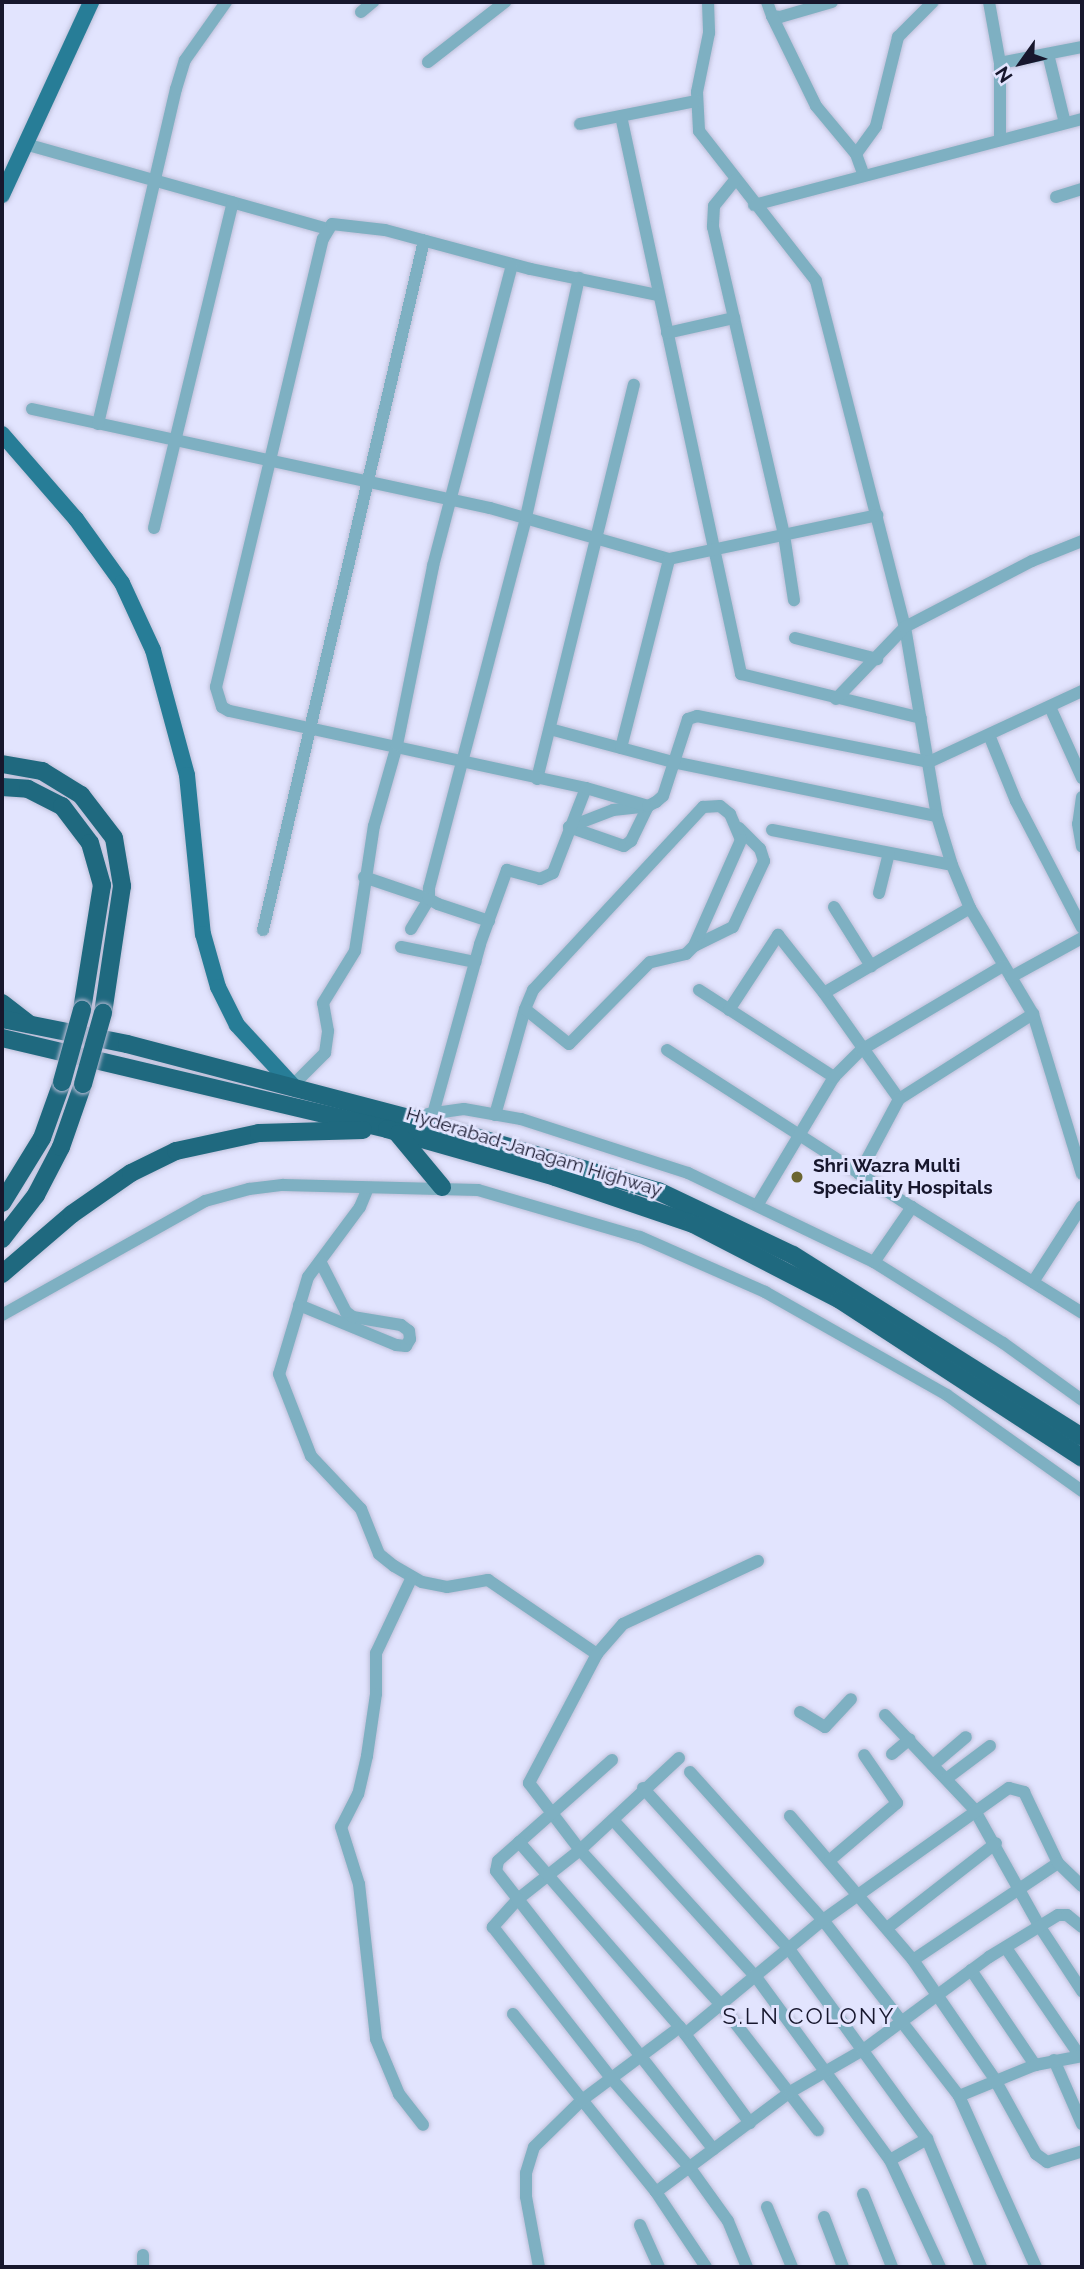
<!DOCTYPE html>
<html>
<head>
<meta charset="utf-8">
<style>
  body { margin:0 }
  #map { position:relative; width:1084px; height:2269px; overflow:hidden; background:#e2e4fe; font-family:Raleway,sans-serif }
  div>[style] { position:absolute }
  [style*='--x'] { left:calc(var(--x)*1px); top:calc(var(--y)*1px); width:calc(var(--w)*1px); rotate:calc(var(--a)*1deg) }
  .roads { filter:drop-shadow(0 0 2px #bdbfd8) drop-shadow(0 0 2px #bdbfd8) }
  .minor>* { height:12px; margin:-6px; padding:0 6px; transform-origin:6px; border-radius:6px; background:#7eb0c2 }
  .major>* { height:16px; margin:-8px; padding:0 8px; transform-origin:8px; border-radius:8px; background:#277d97 }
  .highway>* { height:18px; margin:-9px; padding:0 9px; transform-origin:9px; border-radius:9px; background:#1f697f }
  .bridges { filter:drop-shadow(0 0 2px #bdbfd8) drop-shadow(0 0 2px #bdbfd8) }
  .highway-bridge>* { height:18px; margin:-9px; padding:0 9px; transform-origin:9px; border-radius:9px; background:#1f697f }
  .dots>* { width:19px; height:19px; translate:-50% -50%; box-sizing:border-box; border:4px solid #e2e4fe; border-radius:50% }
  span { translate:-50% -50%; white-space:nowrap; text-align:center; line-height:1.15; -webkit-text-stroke:6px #e2e4fe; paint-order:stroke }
  .street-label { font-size:19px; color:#17172d }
  .poi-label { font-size:19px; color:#17172d; font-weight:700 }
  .left { translate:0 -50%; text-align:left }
  .quarter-label { font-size:23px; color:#17172d; letter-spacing:2px }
  .frame { position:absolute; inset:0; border:4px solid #17172d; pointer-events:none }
  .north { position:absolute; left:986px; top:28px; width:70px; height:70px; -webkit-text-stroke:5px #e2e4fe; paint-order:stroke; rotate:236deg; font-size:19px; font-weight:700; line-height:28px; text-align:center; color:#17172d }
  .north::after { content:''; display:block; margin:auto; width:24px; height:32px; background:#17172d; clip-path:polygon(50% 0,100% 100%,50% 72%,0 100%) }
</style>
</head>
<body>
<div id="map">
  <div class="roads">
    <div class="minor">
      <div style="--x:708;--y:2;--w:31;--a:88"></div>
      <div style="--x:709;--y:33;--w:60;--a:101.5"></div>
      <div style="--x:697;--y:92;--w:39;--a:87"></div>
      <div style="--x:699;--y:131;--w:190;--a:52"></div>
      <div style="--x:816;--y:281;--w:357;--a:75.6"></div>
      <div style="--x:905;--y:627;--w:192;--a:80.4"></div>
      <div style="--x:937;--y:816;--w:51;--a:73"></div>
      <div style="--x:952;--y:865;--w:47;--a:67.3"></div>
      <div style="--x:970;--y:908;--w:123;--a:59.3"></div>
      <div style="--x:1033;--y:1014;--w:167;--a:73"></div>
      <div style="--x:767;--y:2;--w:15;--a:70"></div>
      <div style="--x:772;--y:16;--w:8;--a:7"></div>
      <div style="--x:780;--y:17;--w:54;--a:-16.1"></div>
      <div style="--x:989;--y:2;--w:62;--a:79.8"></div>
      <div style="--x:1000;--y:63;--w:77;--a:90"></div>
      <div style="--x:361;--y:12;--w:16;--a:-40"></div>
      <div style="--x:772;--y:16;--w:100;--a:63.9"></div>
      <div style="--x:816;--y:106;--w:62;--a:50.2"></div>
      <div style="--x:856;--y:154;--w:23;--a:70"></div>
      <div style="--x:1048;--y:54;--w:71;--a:76.2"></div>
      <div style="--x:428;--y:62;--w:98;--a:-37.9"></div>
      <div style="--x:1000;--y:63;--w:84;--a:-11"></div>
      <div style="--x:621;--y:116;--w:571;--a:77.86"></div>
      <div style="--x:741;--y:674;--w:185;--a:13.7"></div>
      <div style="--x:580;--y:124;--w:118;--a:-11.2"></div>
      <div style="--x:25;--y:144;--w:314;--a:15.7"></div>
      <div style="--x:856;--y:154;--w:34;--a:-54"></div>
      <div style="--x:876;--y:126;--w:92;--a:-76.1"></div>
      <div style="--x:898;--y:37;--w:49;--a:-45"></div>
      <div style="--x:735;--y:180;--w:33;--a:129"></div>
      <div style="--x:714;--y:206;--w:21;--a:93"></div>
      <div style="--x:713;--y:227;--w:316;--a:77"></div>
      <div style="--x:784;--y:535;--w:66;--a:81.3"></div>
      <div style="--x:1056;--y:197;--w:27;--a:-17"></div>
      <div style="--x:754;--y:205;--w:339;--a:-14.7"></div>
      <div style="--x:667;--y:333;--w:69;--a:-12.6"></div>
      <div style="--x:32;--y:409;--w:469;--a:12.2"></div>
      <div style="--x:490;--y:508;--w:186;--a:15.9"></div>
      <div style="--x:669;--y:559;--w:213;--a:-11.9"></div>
      <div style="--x:98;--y:424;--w:344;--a:-76.9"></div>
      <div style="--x:176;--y:89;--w:30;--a:-73"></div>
      <div style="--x:185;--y:60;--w:71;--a:-54.7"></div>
      <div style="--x:154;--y:528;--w:335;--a:-76.4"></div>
      <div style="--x:795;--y:638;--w:85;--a:14.4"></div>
      <div style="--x:836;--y:699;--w:100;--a:-46.2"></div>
      <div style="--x:905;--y:627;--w:143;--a:-27.5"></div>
      <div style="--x:1032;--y:561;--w:54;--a:-21.8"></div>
      <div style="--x:1050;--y:707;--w:78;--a:65.7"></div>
      <div style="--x:550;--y:729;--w:127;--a:15"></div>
      <div style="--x:673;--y:762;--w:269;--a:11.6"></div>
      <div style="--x:989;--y:735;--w:71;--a:67.8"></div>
      <div style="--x:1016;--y:801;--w:143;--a:62.5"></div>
      <div style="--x:621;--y:748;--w:195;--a:-75.7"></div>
      <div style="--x:537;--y:779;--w:406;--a:-76.2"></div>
      <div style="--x:586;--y:788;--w:365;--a:-167.8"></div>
      <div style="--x:229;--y:711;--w:8;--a:-150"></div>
      <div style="--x:222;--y:707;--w:21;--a:-107"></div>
      <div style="--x:216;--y:687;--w:461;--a:-76.6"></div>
      <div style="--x:323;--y:239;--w:17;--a:-59"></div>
      <div style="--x:332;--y:224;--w:53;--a:6.5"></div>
      <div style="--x:385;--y:230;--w:151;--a:15"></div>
      <div style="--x:531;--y:269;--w:130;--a:11.6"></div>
      <div style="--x:1082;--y:797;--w:27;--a:98"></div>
      <div style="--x:1078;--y:824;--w:23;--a:80"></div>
      <div style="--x:569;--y:827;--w:58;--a:19.1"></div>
      <div style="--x:624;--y:846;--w:9;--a:-36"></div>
      <div style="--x:631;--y:841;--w:39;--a:-64"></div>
      <div style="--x:569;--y:827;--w:47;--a:-21.1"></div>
      <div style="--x:613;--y:810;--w:28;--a:-6"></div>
      <div style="--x:772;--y:830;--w:183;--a:11"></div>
      <div style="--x:364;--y:877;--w:69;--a:18.7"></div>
      <div style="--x:429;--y:899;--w:35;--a:121"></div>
      <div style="--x:879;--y:893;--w:41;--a:-76"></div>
      <div style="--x:834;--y:907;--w:70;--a:57.9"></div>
      <div style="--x:970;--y:908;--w:169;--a:149.8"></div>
      <div style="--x:824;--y:993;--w:130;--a:54.7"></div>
      <div style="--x:899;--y:1099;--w:159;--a:-32.4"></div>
      <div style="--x:489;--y:921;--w:54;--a:-161.6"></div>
      <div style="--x:438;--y:904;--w:10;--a:-151"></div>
      <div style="--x:429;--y:899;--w:11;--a:-90"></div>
      <div style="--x:429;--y:888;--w:383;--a:-75.3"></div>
      <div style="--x:526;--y:517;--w:245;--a:-77.5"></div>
      <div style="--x:263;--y:930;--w:708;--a:-76.85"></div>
      <div style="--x:694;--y:946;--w:43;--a:-26"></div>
      <div style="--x:733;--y:927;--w:73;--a:-64.8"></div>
      <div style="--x:764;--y:861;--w:13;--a:-108"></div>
      <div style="--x:760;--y:849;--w:30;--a:-135"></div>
      <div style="--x:401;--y:947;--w:76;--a:11.5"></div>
      <div style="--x:1011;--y:977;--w:81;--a:-28.8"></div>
      <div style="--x:699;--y:990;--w:161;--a:32.8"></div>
      <div style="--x:729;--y:1010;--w:90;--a:-56.8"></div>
      <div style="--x:778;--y:935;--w:74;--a:51.6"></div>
      <div style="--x:667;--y:1050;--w:291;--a:32.7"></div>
      <div style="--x:292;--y:1086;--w:47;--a:-45"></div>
      <div style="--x:325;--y:1053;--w:22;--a:-82"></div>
      <div style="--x:328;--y:1031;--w:28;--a:-100"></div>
      <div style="--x:323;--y:1003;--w:61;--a:-58.4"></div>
      <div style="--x:355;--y:951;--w:126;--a:-81.4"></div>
      <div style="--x:374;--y:826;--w:84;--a:-74.1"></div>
      <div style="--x:397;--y:745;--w:183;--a:-78.6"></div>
      <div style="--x:433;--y:566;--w:311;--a:-75.3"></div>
      <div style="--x:428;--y:1114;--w:36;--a:-8"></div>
      <div style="--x:464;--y:1109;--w:58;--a:10"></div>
      <div style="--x:521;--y:1119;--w:176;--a:17.9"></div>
      <div style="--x:688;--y:1173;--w:206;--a:25.6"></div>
      <div style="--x:874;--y:1262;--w:152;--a:32.1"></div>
      <div style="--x:1003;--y:1343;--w:97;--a:35.8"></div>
      <div style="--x:433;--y:1114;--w:176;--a:-74.5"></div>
      <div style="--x:480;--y:944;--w:79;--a:-70"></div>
      <div style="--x:507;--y:870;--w:34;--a:15"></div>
      <div style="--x:540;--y:879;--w:14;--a:-25"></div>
      <div style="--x:553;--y:873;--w:91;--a:-68.8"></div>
      <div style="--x:586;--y:788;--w:65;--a:16.2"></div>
      <div style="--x:648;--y:806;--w:9;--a:-27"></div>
      <div style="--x:656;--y:802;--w:9;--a:-41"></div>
      <div style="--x:663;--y:796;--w:81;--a:-72"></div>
      <div style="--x:688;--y:719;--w:9;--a:-18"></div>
      <div style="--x:697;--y:716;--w:237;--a:11.2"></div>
      <div style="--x:929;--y:762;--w:169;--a:-24.9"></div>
      <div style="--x:495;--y:1115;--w:110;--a:-74.2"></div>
      <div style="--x:525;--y:1009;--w:21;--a:-67"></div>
      <div style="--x:533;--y:990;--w:250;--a:-47.1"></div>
      <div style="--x:703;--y:807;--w:17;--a:-3"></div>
      <div style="--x:720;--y:806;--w:13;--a:39"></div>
      <div style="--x:730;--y:814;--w:28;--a:67"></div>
      <div style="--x:741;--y:840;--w:116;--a:113.9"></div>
      <div style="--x:694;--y:946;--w:11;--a:135"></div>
      <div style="--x:686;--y:954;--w:37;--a:167"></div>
      <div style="--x:650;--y:962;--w:115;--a:134.6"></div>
      <div style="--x:569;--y:1044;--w:56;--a:-141.5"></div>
      <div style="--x:859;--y:1174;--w:85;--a:-61.9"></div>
      <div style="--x:368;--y:1188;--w:21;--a:113"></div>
      <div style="--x:360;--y:1207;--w:87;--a:126.6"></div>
      <div style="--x:308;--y:1277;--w:101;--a:106.6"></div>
      <div style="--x:279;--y:1374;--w:88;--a:68.7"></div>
      <div style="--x:311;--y:1456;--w:73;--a:46.7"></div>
      <div style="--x:361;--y:1509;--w:48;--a:68.2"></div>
      <div style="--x:379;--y:1554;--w:19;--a:39"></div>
      <div style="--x:394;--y:1566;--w:32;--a:30"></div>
      <div style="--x:422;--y:1582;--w:25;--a:11"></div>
      <div style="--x:447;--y:1587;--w:42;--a:-9.7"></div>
      <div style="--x:488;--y:1580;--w:132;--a:34.2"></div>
      <div style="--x:758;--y:1204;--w:148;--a:-59.1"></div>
      <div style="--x:834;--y:1077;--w:38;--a:-45"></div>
      <div style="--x:861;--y:1050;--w:165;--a:-30.6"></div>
      <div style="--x:874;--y:1262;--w:67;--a:-55.4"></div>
      <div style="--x:912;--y:1207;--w:200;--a:31.9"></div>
      <div style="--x:1033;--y:1282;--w:90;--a:-57.2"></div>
      <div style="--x:299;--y:1305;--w:105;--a:22.4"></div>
      <div style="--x:396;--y:1345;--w:10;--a:6"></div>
      <div style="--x:406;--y:1346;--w:8;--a:-60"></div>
      <div style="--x:410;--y:1339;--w:8;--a:-97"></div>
      <div style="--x:409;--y:1331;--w:10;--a:-143"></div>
      <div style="--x:401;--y:1325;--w:49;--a:-170.5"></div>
      <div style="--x:353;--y:1317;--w:9;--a:-144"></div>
      <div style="--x:346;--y:1312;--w:57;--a:-117"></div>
      <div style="--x:2;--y:1315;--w:233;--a:-29.3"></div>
      <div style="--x:205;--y:1201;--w:46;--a:-15.3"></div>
      <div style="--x:249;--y:1189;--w:34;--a:-7"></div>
      <div style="--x:283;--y:1185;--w:195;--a:1.5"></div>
      <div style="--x:478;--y:1190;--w:169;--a:16.2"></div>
      <div style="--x:640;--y:1237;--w:137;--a:23.7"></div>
      <div style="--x:765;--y:1292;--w:209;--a:29.5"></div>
      <div style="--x:947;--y:1395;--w:166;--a:35.4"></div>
      <div style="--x:758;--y:1561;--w:149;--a:155"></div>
      <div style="--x:623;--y:1624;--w:40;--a:131"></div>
      <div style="--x:597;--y:1654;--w:146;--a:117.8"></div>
      <div style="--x:529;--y:1783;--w:84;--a:52.7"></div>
      <div style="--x:580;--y:1850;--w:211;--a:47.7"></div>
      <div style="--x:722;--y:2006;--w:157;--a:52.3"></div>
      <div style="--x:412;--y:1577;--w:84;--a:115.3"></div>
      <div style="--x:376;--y:1653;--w:41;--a:90"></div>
      <div style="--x:376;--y:1694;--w:63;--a:98.3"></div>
      <div style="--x:367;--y:1756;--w:39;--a:103"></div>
      <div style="--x:358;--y:1794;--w:37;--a:117"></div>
      <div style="--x:341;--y:1827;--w:60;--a:72.5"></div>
      <div style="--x:359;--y:1884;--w:156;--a:83.7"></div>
      <div style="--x:376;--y:2039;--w:60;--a:67.3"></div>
      <div style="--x:399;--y:2094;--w:39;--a:52"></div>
      <div style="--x:800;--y:1712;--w:29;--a:31"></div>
      <div style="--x:825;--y:1727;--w:38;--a:-47"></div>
      <div style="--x:885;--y:1715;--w:129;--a:46.6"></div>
      <div style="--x:974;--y:1809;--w:135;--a:60.8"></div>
      <div style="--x:1040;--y:1927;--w:77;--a:56.7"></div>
      <div style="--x:892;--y:1754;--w:23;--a:-40"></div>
      <div style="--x:679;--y:1758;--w:135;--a:137.1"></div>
      <div style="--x:580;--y:1850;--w:79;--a:141.7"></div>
      <div style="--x:518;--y:1899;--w:38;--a:132"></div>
      <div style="--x:493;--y:1927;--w:192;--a:52"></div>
      <div style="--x:611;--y:2078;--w:120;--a:48.7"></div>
      <div style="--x:690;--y:2168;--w:65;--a:54.4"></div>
      <div style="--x:728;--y:2221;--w:50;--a:67.6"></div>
      <div style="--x:612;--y:1760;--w:152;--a:138.5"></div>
      <div style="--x:498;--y:1861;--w:10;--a:101"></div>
      <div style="--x:496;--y:1871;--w:353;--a:52"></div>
      <div style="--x:933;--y:1765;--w:43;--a:-40.3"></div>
      <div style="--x:690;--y:1772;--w:199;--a:48.1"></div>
      <div style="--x:823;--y:1920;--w:222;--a:52.3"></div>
      <div style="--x:959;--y:2096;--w:188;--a:65.8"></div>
      <div style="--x:946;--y:1779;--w:55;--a:-36.9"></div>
      <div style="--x:643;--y:1788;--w:217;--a:47.8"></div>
      <div style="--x:789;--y:1949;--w:235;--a:54"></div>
      <div style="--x:927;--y:2139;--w:139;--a:67.1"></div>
      <div style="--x:790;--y:1816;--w:189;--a:49.5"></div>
      <div style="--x:913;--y:1960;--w:143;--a:55.5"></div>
      <div style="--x:994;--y:2078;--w:87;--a:61.1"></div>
      <div style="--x:1036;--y:2154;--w:14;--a:36"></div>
      <div style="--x:1047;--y:2162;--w:37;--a:-17"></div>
      <div style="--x:613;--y:1820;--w:212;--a:47.7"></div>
      <div style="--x:756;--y:1977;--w:227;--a:53.8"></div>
      <div style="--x:890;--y:2160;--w:118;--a:65"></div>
      <div style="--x:519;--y:1842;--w:245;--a:49"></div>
      <div style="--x:680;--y:2027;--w:119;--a:53.9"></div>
      <div style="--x:830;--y:1860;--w:88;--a:-40.4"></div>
      <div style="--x:897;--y:1803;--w:58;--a:-124.5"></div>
      <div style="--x:887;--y:1928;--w:138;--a:-37.9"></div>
      <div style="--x:1006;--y:1948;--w:131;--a:55.6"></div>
      <div style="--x:913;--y:1960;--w:174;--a:-33.8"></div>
      <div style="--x:971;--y:1970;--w:115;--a:56"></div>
      <div style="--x:513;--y:2014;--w:228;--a:51.2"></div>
      <div style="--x:656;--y:2192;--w:90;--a:56.3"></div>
      <div style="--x:685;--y:2034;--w:179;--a:-39.6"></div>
      <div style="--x:823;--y:1920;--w:228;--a:-35.4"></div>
      <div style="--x:1009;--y:1788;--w:16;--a:15"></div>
      <div style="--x:1024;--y:1792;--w:79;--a:64.4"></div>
      <div style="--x:1058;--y:1863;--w:33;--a:44"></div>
      <div style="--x:1054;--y:2060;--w:70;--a:66.4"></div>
      <div style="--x:959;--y:2096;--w:82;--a:-22.2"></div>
      <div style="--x:1035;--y:2065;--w:48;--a:-10.8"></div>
      <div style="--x:890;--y:2160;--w:43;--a:-29.6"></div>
      <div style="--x:656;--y:2192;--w:167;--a:-36.7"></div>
      <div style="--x:790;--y:2092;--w:84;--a:-29.9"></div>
      <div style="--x:863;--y:2050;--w:157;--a:-36.4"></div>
      <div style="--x:989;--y:1957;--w:81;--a:-31.3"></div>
      <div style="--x:1058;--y:1915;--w:9;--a:0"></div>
      <div style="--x:1067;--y:1915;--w:19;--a:39"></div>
      <div style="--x:863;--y:2194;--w:79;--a:68.3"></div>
      <div style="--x:767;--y:2207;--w:65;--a:67.4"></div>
      <div style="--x:824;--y:2217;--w:53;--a:69.2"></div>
      <div style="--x:640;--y:2225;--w:46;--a:65.7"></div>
      <div style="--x:143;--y:2255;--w:12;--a:90"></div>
      <div style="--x:539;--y:2267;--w:71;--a:-100.5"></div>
      <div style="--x:526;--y:2197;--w:24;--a:-90"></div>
      <div style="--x:526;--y:2173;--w:27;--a:-73"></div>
      <div style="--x:534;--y:2147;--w:67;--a:-44.4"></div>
      <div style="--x:582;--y:2100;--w:122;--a:-36.7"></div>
    </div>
    <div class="major">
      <div style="--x:2;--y:195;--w:213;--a:-65.2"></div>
      <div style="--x:2;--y:434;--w:113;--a:49"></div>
      <div style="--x:76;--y:519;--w:79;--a:54.3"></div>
      <div style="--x:122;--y:583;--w:74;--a:65.2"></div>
      <div style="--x:153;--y:650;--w:130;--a:74.8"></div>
      <div style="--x:187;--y:775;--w:160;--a:84.3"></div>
      <div style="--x:203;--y:934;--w:55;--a:74.2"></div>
      <div style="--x:218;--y:987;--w:42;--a:63.4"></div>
      <div style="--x:237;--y:1025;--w:87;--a:47.3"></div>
    </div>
    <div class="highway">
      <div style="--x:2;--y:764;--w:41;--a:9.9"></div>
      <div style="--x:42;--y:771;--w:46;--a:31.6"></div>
      <div style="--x:81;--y:795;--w:54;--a:52.5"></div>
      <div style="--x:114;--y:838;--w:49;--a:80.5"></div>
      <div style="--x:122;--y:886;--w:128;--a:98.5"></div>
      <div style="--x:2;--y:787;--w:26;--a:4"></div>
      <div style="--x:28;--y:789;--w:38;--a:27"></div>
      <div style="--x:62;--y:806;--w:46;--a:52.9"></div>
      <div style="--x:90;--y:843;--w:44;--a:74.1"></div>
      <div style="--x:102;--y:885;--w:127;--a:99.1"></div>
      <div style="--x:2;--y:1003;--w:34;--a:38"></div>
      <div style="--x:2;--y:1019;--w:127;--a:11.3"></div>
      <div style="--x:127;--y:1044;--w:304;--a:14.7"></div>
      <div style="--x:421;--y:1121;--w:247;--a:16.5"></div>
      <div style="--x:658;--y:1191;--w:149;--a:25.4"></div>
      <div style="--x:793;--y:1255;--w:342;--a:32.2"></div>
      <div style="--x:2;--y:1038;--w:396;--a:13.3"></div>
      <div style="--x:387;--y:1129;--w:175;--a:15.9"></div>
      <div style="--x:555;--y:1177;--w:146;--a:18.8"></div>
      <div style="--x:693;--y:1224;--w:165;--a:27.3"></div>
      <div style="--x:840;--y:1300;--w:289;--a:33.1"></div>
      <div style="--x:398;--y:1134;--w:69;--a:50.3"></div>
      <div style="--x:2;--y:1203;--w:76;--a:-58.4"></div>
      <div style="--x:42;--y:1138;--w:59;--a:-70.3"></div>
      <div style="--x:2;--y:1239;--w:56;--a:-52.3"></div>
      <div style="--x:36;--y:1195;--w:54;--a:-62.5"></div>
      <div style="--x:61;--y:1147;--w:67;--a:-70.8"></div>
      <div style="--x:2;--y:1274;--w:92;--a:-40.6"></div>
      <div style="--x:72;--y:1214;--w:72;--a:-34.8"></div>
      <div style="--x:131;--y:1173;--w:50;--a:-26.1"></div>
      <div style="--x:176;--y:1151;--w:85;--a:-12.2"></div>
      <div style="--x:259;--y:1133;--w:104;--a:-1.7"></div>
    </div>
  </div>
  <div class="bridges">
    <div class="highway-bridge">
      <div style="--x:62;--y:1082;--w:75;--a:-74.5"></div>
      <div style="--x:83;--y:1084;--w:74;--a:-74.3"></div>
    </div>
  </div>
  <div class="dots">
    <div style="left:797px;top:1177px;background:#6b6531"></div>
  </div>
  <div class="street-label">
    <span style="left:534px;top:1152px;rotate:17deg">Hyderabad-Janagam Highway</span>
  </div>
  <div class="poi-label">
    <span class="left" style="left:813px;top:1177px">Shri Wazra Multi<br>Speciality Hospitals</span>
  </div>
  <div class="quarter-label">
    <span style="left:809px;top:2016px">S.LN COLONY</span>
  </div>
  <div class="frame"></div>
  <div class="north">N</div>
</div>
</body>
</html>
